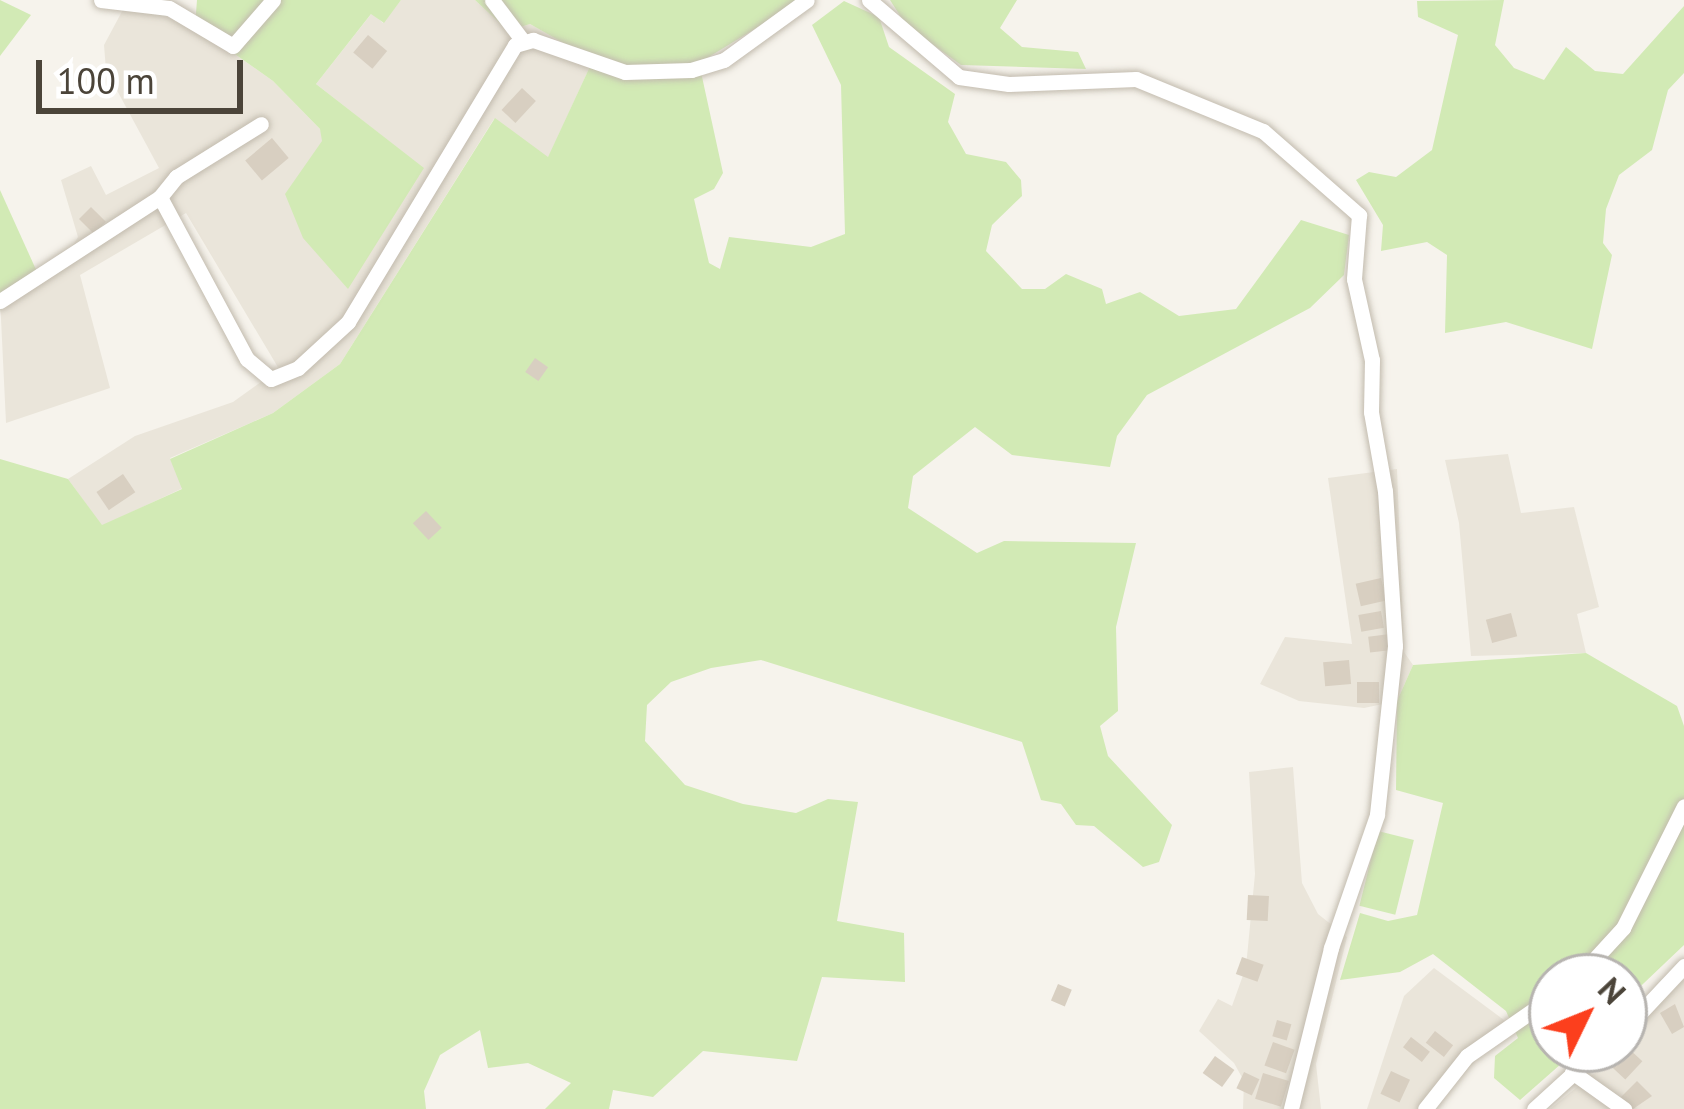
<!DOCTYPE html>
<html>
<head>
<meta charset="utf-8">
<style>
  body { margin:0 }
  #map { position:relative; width:1684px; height:1109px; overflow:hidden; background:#f6f3ec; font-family:"PT Sans",sans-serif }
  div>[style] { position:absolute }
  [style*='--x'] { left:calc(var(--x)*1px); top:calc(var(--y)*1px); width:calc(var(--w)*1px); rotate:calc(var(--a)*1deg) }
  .residential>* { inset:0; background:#eae5da }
  .green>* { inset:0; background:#d2eab5; transform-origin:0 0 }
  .building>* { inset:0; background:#d8cfc1; transform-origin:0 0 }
  .roads { filter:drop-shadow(0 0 3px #c2bbae) drop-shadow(0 0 3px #c2bbae) }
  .minor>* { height:15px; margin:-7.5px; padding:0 7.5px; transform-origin:7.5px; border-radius:7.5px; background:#fff }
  span { translate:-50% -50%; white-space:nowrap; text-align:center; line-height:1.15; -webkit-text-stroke:9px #fff; paint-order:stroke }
  .north { position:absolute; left:1528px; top:953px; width:120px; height:120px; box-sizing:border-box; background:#fff; border:3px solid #b7b4b0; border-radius:50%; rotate:47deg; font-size:33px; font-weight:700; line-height:48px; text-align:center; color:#4b4439 }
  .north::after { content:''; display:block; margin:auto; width:42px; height:54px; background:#fc3f1d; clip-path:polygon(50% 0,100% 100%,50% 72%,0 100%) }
  .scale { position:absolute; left:36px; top:60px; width:207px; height:54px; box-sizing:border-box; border:6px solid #4b4439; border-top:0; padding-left:15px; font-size:36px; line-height:42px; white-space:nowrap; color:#4b4439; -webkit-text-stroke:9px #fff; paint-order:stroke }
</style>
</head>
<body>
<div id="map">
  <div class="residential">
    <div style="clip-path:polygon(401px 0,475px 0,508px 31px,530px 24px,593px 60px,548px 158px,494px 119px,340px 364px,273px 413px,170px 458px,183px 488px,102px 526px,68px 479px,135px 436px,233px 402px,279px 369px,186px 213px,80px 275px,110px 388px,6px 423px,0 298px,63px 261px,78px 237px,61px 180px,91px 166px,106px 195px,159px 168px,106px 70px,104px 45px,126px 4px,195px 26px,273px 81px,320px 129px,373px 244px,423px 168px,316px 84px,372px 13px,383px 23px)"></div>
    <div style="clip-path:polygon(1508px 454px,1521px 513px,1574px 507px,1599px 607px,1577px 614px,1586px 653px,1471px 656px,1459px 523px,1445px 460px)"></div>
    <div style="clip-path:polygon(1397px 469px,1404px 652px,1413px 665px,1397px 701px,1364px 708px,1299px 701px,1260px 684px,1285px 637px,1352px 644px,1328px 478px)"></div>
    <div style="clip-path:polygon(1293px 767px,1302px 883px,1318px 914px,1347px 937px,1316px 1064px,1321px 1109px,1243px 1109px,1244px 1081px,1234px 1063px,1199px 1031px,1218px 999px,1232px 1006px,1246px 967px,1255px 874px,1249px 772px)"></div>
    <div style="clip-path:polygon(1434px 968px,1508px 1023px,1433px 1109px,1367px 1109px,1404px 996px)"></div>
    <div style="clip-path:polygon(1684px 979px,1684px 1109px,1550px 1109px,1624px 1049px,1624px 1040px)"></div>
  </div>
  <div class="green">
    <div style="clip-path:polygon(0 0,31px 15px,0 56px)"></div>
    <div style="clip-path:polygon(197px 0,401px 0,384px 23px,371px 14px,316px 84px,424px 168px,348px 289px,303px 238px,285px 194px,322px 141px,320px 129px,273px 81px,195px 26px)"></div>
    <div style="clip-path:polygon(475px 0,802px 0,699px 63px,723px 173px,714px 189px,694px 199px,709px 263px,720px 269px,729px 237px,811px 247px,845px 234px,841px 85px,812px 25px,844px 1px,879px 17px,889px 47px,955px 94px,948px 122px,966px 154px,1006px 162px,1021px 180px,1022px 196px,992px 225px,986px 251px,1022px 289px,1045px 289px,1066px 274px,1102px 289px,1106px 304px,1140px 292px,1179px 316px,1236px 309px,1301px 220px,1349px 235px,1344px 275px,1310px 308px,1147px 395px,1117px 436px,1110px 467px,1012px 455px,975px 427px,913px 476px,908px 508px,977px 553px,1004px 541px,1136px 543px,1116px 627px,1118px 711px,1100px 726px,1108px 756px,1172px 825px,1159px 862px,1143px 867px,1094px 826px,1076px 825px,1061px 804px,1041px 800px,1022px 742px,761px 660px,711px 668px,671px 682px,647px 705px,645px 741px,685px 785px,743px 804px,796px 813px,828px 799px,858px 802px,837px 921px,904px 933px,905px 982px,822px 977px,797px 1061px,703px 1051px,653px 1097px,613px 1090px,609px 1109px,545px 1109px,571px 1083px,528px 1063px,488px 1068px,480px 1030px,440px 1055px,424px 1091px,426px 1109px,0 1109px,0 459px,68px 479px,102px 525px,182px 489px,170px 459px,273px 413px,340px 364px,495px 118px,548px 157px,593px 60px,530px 24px,508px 31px)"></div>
    <div style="clip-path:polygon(890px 0,1017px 0,1000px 28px,1022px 47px,1078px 52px,1086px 69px,961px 65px,906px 25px)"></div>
    <div style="clip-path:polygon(1504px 0,1495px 45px,1514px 68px,1544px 80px,1566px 47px,1595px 71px,1623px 74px,1684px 6px,1684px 73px,1668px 90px,1652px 150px,1619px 175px,1606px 209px,1603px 243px,1612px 255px,1592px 349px,1506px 322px,1445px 333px,1447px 255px,1427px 242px,1381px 251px,1383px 225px,1356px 180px,1369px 172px,1396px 177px,1432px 150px,1458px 35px,1418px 17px,1417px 1px)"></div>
    <div style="clip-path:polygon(0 190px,38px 274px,0 298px)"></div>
    <div style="clip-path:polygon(1586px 653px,1677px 706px,1684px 726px,1684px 945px,1624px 1002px,1624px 977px,1552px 977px,1552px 1049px,1578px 1049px,1520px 1100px,1494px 1078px,1495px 1056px,1518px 1038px,1506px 1011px,1433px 954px,1400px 972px,1340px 980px,1360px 913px,1388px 921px,1417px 915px,1443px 803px,1396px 790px,1397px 701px,1413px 665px)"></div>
    <div style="left:1378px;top:831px;width:37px;height:77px;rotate:14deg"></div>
  </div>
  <div class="building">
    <div style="left:368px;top:35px;width:25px;height:23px;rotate:40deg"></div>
    <div style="left:522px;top:88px;width:19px;height:30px;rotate:43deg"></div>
    <div style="left:272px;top:138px;width:26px;height:35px;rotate:50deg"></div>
    <div style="left:91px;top:207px;width:21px;height:17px;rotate:45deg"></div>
    <div style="left:535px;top:358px;width:16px;height:17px;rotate:35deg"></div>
    <div style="left:123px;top:474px;width:22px;height:32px;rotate:56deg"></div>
    <div style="left:426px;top:511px;width:23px;height:18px;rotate:47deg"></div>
    <div style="left:1381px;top:578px;width:23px;height:26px;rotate:77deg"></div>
    <div style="left:1381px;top:611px;width:17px;height:23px;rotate:80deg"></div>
    <div style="left:1511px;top:613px;width:24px;height:26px;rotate:75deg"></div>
    <div style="left:1390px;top:634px;width:16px;height:22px;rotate:83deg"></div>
    <div style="left:1349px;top:660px;width:24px;height:26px;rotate:85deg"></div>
    <div style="left:1357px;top:682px;width:22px;height:21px"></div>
    <div style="left:1248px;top:895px;width:21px;height:25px;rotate:3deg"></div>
    <div style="left:1242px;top:957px;width:23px;height:18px;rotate:20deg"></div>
    <div style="left:1058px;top:984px;width:15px;height:18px;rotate:23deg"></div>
    <div style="clip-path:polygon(1675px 1004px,1684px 1027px,1672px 1034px,1660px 1013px)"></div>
    <div style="left:1277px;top:1020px;width:15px;height:17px;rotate:16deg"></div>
    <div style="left:1435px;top:1031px;width:23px;height:15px;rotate:38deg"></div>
    <div style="left:1411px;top:1037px;width:24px;height:13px;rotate:38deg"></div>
    <div style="left:1273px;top:1042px;width:23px;height:25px;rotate:20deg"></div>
    <div style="left:1627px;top:1047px;width:21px;height:25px;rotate:43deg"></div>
    <div style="left:1215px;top:1056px;width:24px;height:21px;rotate:36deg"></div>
    <div style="left:1391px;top:1071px;width:21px;height:25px;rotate:25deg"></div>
    <div style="left:1244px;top:1072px;width:17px;height:18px;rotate:25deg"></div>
    <div style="left:1263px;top:1073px;width:27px;height:27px;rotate:17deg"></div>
    <div style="clip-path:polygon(1637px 1081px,1652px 1096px,1633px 1109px,1621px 1097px)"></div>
  </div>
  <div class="roads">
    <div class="minor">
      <div style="--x:101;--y:0;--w:68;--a:6.7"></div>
      <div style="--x:169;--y:8;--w:74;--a:30.7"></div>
      <div style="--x:233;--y:46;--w:61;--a:-49"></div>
      <div style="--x:492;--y:0;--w:51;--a:52.9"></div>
      <div style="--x:869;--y:0;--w:118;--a:40.5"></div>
      <div style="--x:959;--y:77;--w:50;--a:8"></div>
      <div style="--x:1009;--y:84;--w:127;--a:-2.3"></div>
      <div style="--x:1136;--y:79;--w:137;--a:22.3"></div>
      <div style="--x:1263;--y:131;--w:128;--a:41.2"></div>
      <div style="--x:1359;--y:215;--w:64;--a:94.5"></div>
      <div style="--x:1354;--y:279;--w:83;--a:77.5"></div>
      <div style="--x:1372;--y:360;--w:52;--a:91.1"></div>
      <div style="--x:1371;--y:412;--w:80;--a:80"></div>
      <div style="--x:1385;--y:491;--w:155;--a:86.3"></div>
      <div style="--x:1395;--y:646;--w:170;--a:96.1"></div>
      <div style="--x:1377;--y:815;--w:141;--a:109.1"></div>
      <div style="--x:1331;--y:948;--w:166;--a:104"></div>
      <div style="--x:160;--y:197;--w:26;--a:-51"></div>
      <div style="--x:176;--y:177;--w:100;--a:-31.9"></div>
      <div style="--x:0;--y:301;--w:191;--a:-33"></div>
      <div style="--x:160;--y:197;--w:184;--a:61.8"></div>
      <div style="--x:247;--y:359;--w:31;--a:40"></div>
      <div style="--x:271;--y:379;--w:29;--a:-22"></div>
      <div style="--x:298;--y:368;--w:68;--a:-42.6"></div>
      <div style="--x:348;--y:322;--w:323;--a:-58.9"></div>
      <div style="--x:515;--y:45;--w:19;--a:-16"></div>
      <div style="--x:533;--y:40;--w:97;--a:19.2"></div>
      <div style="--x:625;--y:72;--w:66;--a:-1.7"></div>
      <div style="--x:691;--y:70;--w:34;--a:-17"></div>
      <div style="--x:724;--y:60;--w:102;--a:-35.9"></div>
      <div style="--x:1578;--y:977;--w:67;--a:-47.4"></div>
      <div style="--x:1623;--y:928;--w:136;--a:-63.4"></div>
      <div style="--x:1624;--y:1030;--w:88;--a:-46.8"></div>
      <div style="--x:1572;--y:1072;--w:64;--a:35.4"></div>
      <div style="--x:1425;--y:1109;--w:68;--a:-51.6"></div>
      <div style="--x:1467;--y:1056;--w:103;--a:-34.8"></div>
      <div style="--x:1534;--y:1109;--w:89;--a:-42.3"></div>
    </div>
  </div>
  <div class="north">N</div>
  <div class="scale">100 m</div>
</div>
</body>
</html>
